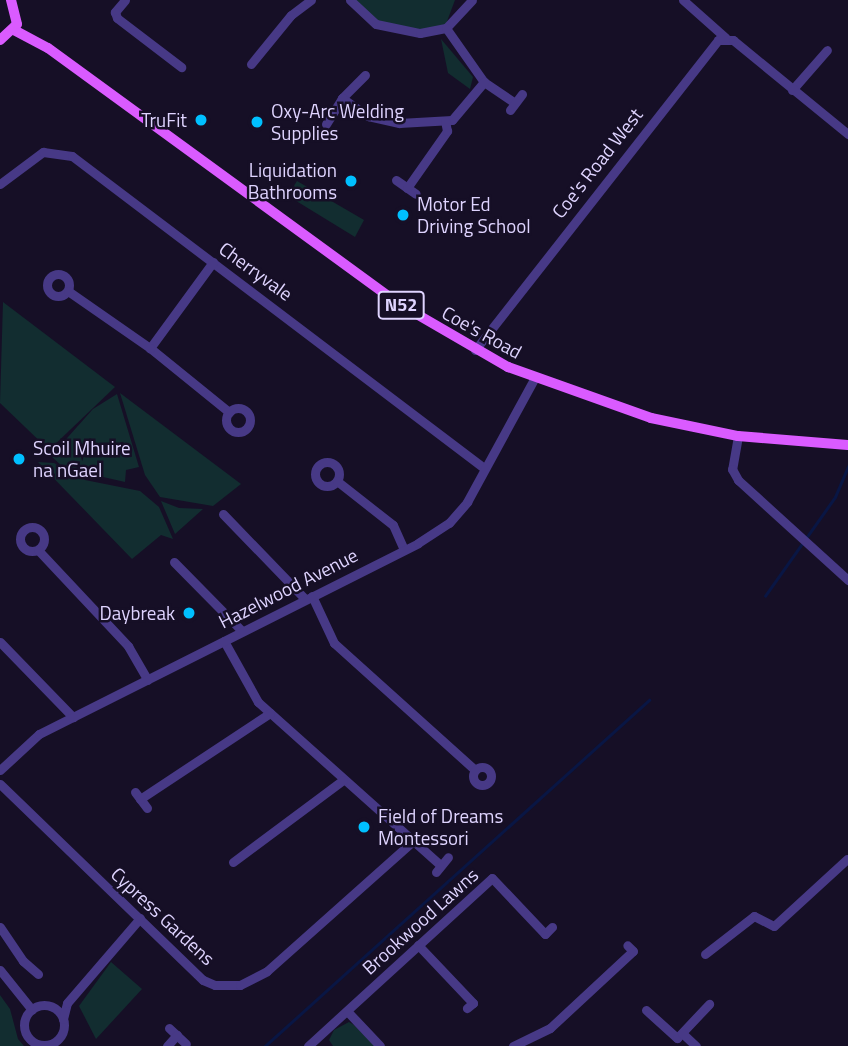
<!DOCTYPE html>
<html>
<head>
<meta charset="utf-8">
<style>
  body { margin:0 }
  #map { position:relative; width:848px; height:1046px; overflow:hidden; background:#160f26; font-family:"Titillium Web",sans-serif }
  div>[style] { position:absolute }
  [style*='--x'] { left:calc(var(--x)*1px); top:calc(var(--y)*1px); width:calc(var(--w)*1px); rotate:calc(var(--a)*1deg) }
  .green>* { inset:0; background:#122d30 }
  .stream>* { height:2.5px; margin:-1.25px; padding:0 1.25px; transform-origin:1.25px; border-radius:1.25px; background:#091644 }
  .minor>* { height:9px; margin:-4.5px; padding:0 4.5px; transform-origin:4.5px; border-radius:4.5px; background:#473986 }
  .minor>.ring { margin:-4.5px; padding:0; box-sizing:content-box; background:none; border:9px solid #473986; border-radius:50% }
  .major>* { height:10px; margin:-5px; padding:0 5px; transform-origin:5px; border-radius:5px; background:#da5bff }
  .dots>* { width:19px; height:19px; translate:-50% -50%; box-sizing:border-box; border:4px solid #160f26; border-radius:50% }
  span { translate:-50% -50%; white-space:nowrap; text-align:center; line-height:1.15; -webkit-text-stroke:5px #160f26; paint-order:stroke }
  .shield-label span { padding:2px 5px; background:#160f26; border:2px solid; border-radius:5px; -webkit-text-stroke-width:0 }
  .shield-label { font-size:18px; color:#dfd4ff; font-weight:700 }
  .poi-label { font-size:19px; color:#dfd4ff }
  .left { translate:0 -50%; text-align:left }
  .right { translate:-100% -50%; text-align:right }
  .street-label { font-size:19px; color:#dfd4ff }
</style>
</head>
<body>
<div id="map">
  <div class="green">
    <div style="clip-path:polygon(352px 0,455px 0,446px 24px,422px 31px,381px 23px)"></div>
    <div style="clip-path:polygon(441px 39px,473px 77px,470px 89px,448px 73px)"></div>
    <div style="clip-path:polygon(297px 181px,364px 220px,355px 237px,293px 199px,290px 192px)"></div>
    <div style="clip-path:polygon(3px 302px,115px 387px,49px 450px,0 403px)"></div>
    <div style="clip-path:polygon(120px 393px,241px 484px,213px 506px,160px 497px,145px 475px)"></div>
    <div style="clip-path:polygon(117px 394px,139px 467px,126px 470px,125px 482px,64px 468px,51px 456px,93px 409px)"></div>
    <div style="clip-path:polygon(38px 462px,54px 463px,85px 480px,140px 491px,159px 507px,173px 539px,161px 535px,132px 559px)"></div>
    <div style="clip-path:polygon(161px 501px,179px 508px,203px 509px,175px 534px)"></div>
    <div style="clip-path:polygon(111px 962px,142px 989px,96px 1039px,79px 1006px)"></div>
    <div style="clip-path:polygon(0 995px,10px 1009px,18px 1039px,24px 1046px,0 1046px)"></div>
    <div style="clip-path:polygon(349px 1022px,354px 1025px,375px 1046px,333px 1046px,329px 1040px,334px 1030px)"></div>
  </div>
  <div class="stream">
    <div style="--x:765;--y:596;--w:121;--a:-54.7"></div>
    <div style="--x:835;--y:497;--w:33;--a:-67"></div>
    <div style="--x:265;--y:1046;--w:517;--a:-42.02"></div>
  </div>
  <div class="minor">
    <div style="--x:125;--y:0;--w:16;--a:130"></div>
    <div style="--x:115;--y:12;--w:6;--a:72"></div>
    <div style="--x:117;--y:18;--w:81;--a:37.4"></div>
    <div style="--x:350;--y:0;--w:35;--a:43"></div>
    <div style="--x:376;--y:24;--w:45;--a:11.6"></div>
    <div style="--x:420;--y:33;--w:26;--a:-11"></div>
    <div style="--x:446;--y:28;--w:38;--a:-47"></div>
    <div style="--x:683;--y:0;--w:57;--a:41.5"></div>
    <div style="--x:446;--y:28;--w:66;--a:54.9"></div>
    <div style="--x:484;--y:82;--w:37;--a:34"></div>
    <div style="--x:251;--y:64;--w:63;--a:-50.8"></div>
    <div style="--x:291;--y:15;--w:25;--a:-37"></div>
    <div style="--x:365;--y:75;--w:33;--a:135"></div>
    <div style="--x:342;--y:98;--w:32;--a:35"></div>
    <div style="--x:368;--y:116;--w:32;--a:13"></div>
    <div style="--x:399;--y:123;--w:53;--a:-3.2"></div>
    <div style="--x:452;--y:120;--w:50;--a:-49.9"></div>
    <div style="--x:792;--y:90;--w:53;--a:-48.8"></div>
    <div style="--x:510;--y:110;--w:20;--a:-53"></div>
    <div style="--x:326;--y:124;--w:31;--a:-58"></div>
    <div style="--x:396;--y:180;--w:24;--a:35"></div>
    <div style="--x:0;--y:184;--w:54;--a:-36.7"></div>
    <div style="--x:43;--y:152;--w:29;--a:8"></div>
    <div style="--x:72;--y:156;--w:517;--a:37.14"></div>
    <div style="--x:407;--y:188;--w:70;--a:-54.9"></div>
    <div style="--x:447;--y:131;--w:10;--a:-101"></div>
    <div style="--x:213;--y:262;--w:107;--a:126.2"></div>
    <div style="--x:150;--y:348;--w:102;--a:39"></div>
    <div class="ring" style="left:47px;top:274px;width:13px;height:13px"></div>
    <div style="--x:68;--y:291;--w:100;--a:34.8"></div>
    <div style="--x:475;--y:350;--w:394;--a:-51.9"></div>
    <div style="--x:718;--y:40;--w:15;--a:0"></div>
    <div style="--x:733;--y:40;--w:149;--a:39.3"></div>
    <div class="ring" style="left:226px;top:408px;width:15px;height:15px"></div>
    <div style="--x:738;--y:436;--w:34;--a:100"></div>
    <div style="--x:732;--y:469;--w:13;--a:61"></div>
    <div style="--x:738;--y:480;--w:149;--a:42.3"></div>
    <div class="ring" style="left:315px;top:462px;width:15px;height:15px"></div>
    <div style="--x:337;--y:481;--w:71;--a:38.2"></div>
    <div style="--x:393;--y:525;--w:27;--a:66"></div>
    <div style="--x:223;--y:514;--w:118;--a:46"></div>
    <div class="ring" style="left:20px;top:527px;width:15px;height:15px"></div>
    <div style="--x:38;--y:550;--w:132;--a:46.8"></div>
    <div style="--x:128;--y:646;--w:39;--a:60"></div>
    <div style="--x:174;--y:562;--w:97;--a:45.4"></div>
    <div style="--x:312;--y:596;--w:52;--a:64.9"></div>
    <div style="--x:334;--y:643;--w:190;--a:42"></div>
    <div style="--x:224;--y:641;--w:70;--a:60.9"></div>
    <div style="--x:258;--y:702;--w:244;--a:41.8"></div>
    <div style="--x:0;--y:642;--w:105;--a:45.8"></div>
    <div class="ring" style="left:473px;top:767px;width:9px;height:9px"></div>
    <div style="--x:0;--y:770;--w:53;--a:-42.7"></div>
    <div style="--x:39;--y:734;--w:424;--a:-26.7"></div>
    <div style="--x:418;--y:543;--w:37;--a:-33"></div>
    <div style="--x:449;--y:523;--w:28;--a:-49"></div>
    <div style="--x:467;--y:502;--w:140;--a:-61.4"></div>
    <div style="--x:0;--y:784;--w:282;--a:44"></div>
    <div style="--x:203;--y:980;--w:13;--a:23"></div>
    <div style="--x:215;--y:985;--w:25;--a:0"></div>
    <div style="--x:240;--y:985;--w:30;--a:-27"></div>
    <div style="--x:267;--y:971;--w:195;--a:-41.7"></div>
    <div style="--x:135;--y:792;--w:20;--a:53"></div>
    <div style="--x:140;--y:799;--w:156;--a:-33.5"></div>
    <div style="--x:233;--y:862;--w:137;--a:-36.7"></div>
    <div style="--x:436;--y:872;--w:19;--a:-51"></div>
    <div style="--x:0;--y:927;--w:41;--a:55.9"></div>
    <div style="--x:23;--y:961;--w:20;--a:41"></div>
    <div style="--x:418;--y:945;--w:80;--a:46.5"></div>
    <div style="--x:473;--y:1003;--w:8;--a:140"></div>
    <div style="--x:705;--y:954;--w:62;--a:-37.8"></div>
    <div style="--x:754;--y:916;--w:22;--a:27"></div>
    <div style="--x:774;--y:926;--w:99;--a:-42.5"></div>
    <div style="--x:0;--y:970;--w:51;--a:51.3"></div>
    <div class="ring" style="left:24px;top:1005px;width:31px;height:31px"></div>
    <div style="--x:646;--y:1010;--w:42;--a:42.1"></div>
    <div style="--x:677;--y:1038;--w:47;--a:-46.7"></div>
    <div style="--x:347;--y:1011;--w:48;--a:46.7"></div>
    <div style="--x:63;--y:1019;--w:16;--a:-76"></div>
    <div style="--x:67;--y:1003;--w:112;--a:-49.3"></div>
    <div style="--x:169;--y:1028;--w:23;--a:43"></div>
    <div style="--x:682;--y:1033;--w:19;--a:43"></div>
    <div style="--x:167;--y:1046;--w:15;--a:-48"></div>
    <div style="--x:308;--y:1046;--w:249;--a:-42.4"></div>
    <div style="--x:492;--y:878;--w:77;--a:46.6"></div>
    <div style="--x:545;--y:934;--w:10;--a:-45"></div>
    <div style="--x:513;--y:1046;--w:41;--a:-25.9"></div>
    <div style="--x:550;--y:1028;--w:113;--a:-42.9"></div>
    <div style="--x:633;--y:951;--w:8;--a:-135"></div>
  </div>
  <div class="major">
    <div style="--x:14;--y:30;--w:38;--a:28"></div>
    <div style="--x:48;--y:48;--w:437;--a:36.1"></div>
    <div style="--x:401;--y:305;--w:124;--a:30.1"></div>
    <div style="--x:508;--y:367;--w:152;--a:19.6"></div>
    <div style="--x:651;--y:418;--w:89;--a:11.7"></div>
    <div style="--x:738;--y:436;--w:110;--a:4.7"></div>
    <div style="--x:0;--y:40;--w:23;--a:-43"></div>
    <div style="--x:17;--y:24;--w:25;--a:-104"></div>
  </div>
  <div class="dots">
    <div style="left:201px;top:120px;background:#00c0ff"></div>
    <div style="left:257px;top:122px;background:#00c0ff"></div>
    <div style="left:351px;top:181px;background:#00c0ff"></div>
    <div style="left:403px;top:215px;background:#00c0ff"></div>
    <div style="left:19px;top:459px;background:#00c0ff"></div>
    <div style="left:189px;top:613px;background:#00c0ff"></div>
    <div style="left:364px;top:827px;background:#00c0ff"></div>
  </div>
  <div class="shield-label">
    <span style="left:401px;top:305px">N52</span>
  </div>
  <div class="poi-label">
    <span class="left" style="left:271px;top:122px">Oxy-Arc Welding<br>Supplies</span>
    <span class="right" style="left:187px;top:120px">TruFit</span>
    <span class="right" style="left:337px;top:181px">Liquidation<br>Bathrooms</span>
    <span class="left" style="left:417px;top:215px">Motor Ed<br>Driving School</span>
    <span class="left" style="left:33px;top:459px">Scoil Mhuire<br>na nGael</span>
    <span class="right" style="left:175px;top:613px">Daybreak</span>
    <span class="left" style="left:378px;top:827px">Field of Dreams<br>Montessori</span>
  </div>
  <div class="street-label">
    <span style="left:597px;top:163px;rotate:-52deg">Coe's Road West</span>
    <span style="left:256px;top:271px;rotate:36deg">Cherryvale</span>
    <span style="left:482px;top:332px;rotate:29deg">Coe's Road</span>
    <span style="left:288px;top:588px;rotate:-27deg">Hazelwood Avenue</span>
    <span style="left:163px;top:916px;rotate:43deg">Cypress Gardens</span>
    <span style="left:420px;top:921px;rotate:-42deg">Brookwood Lawns</span>
  </div>
</div>
</body>
</html>
